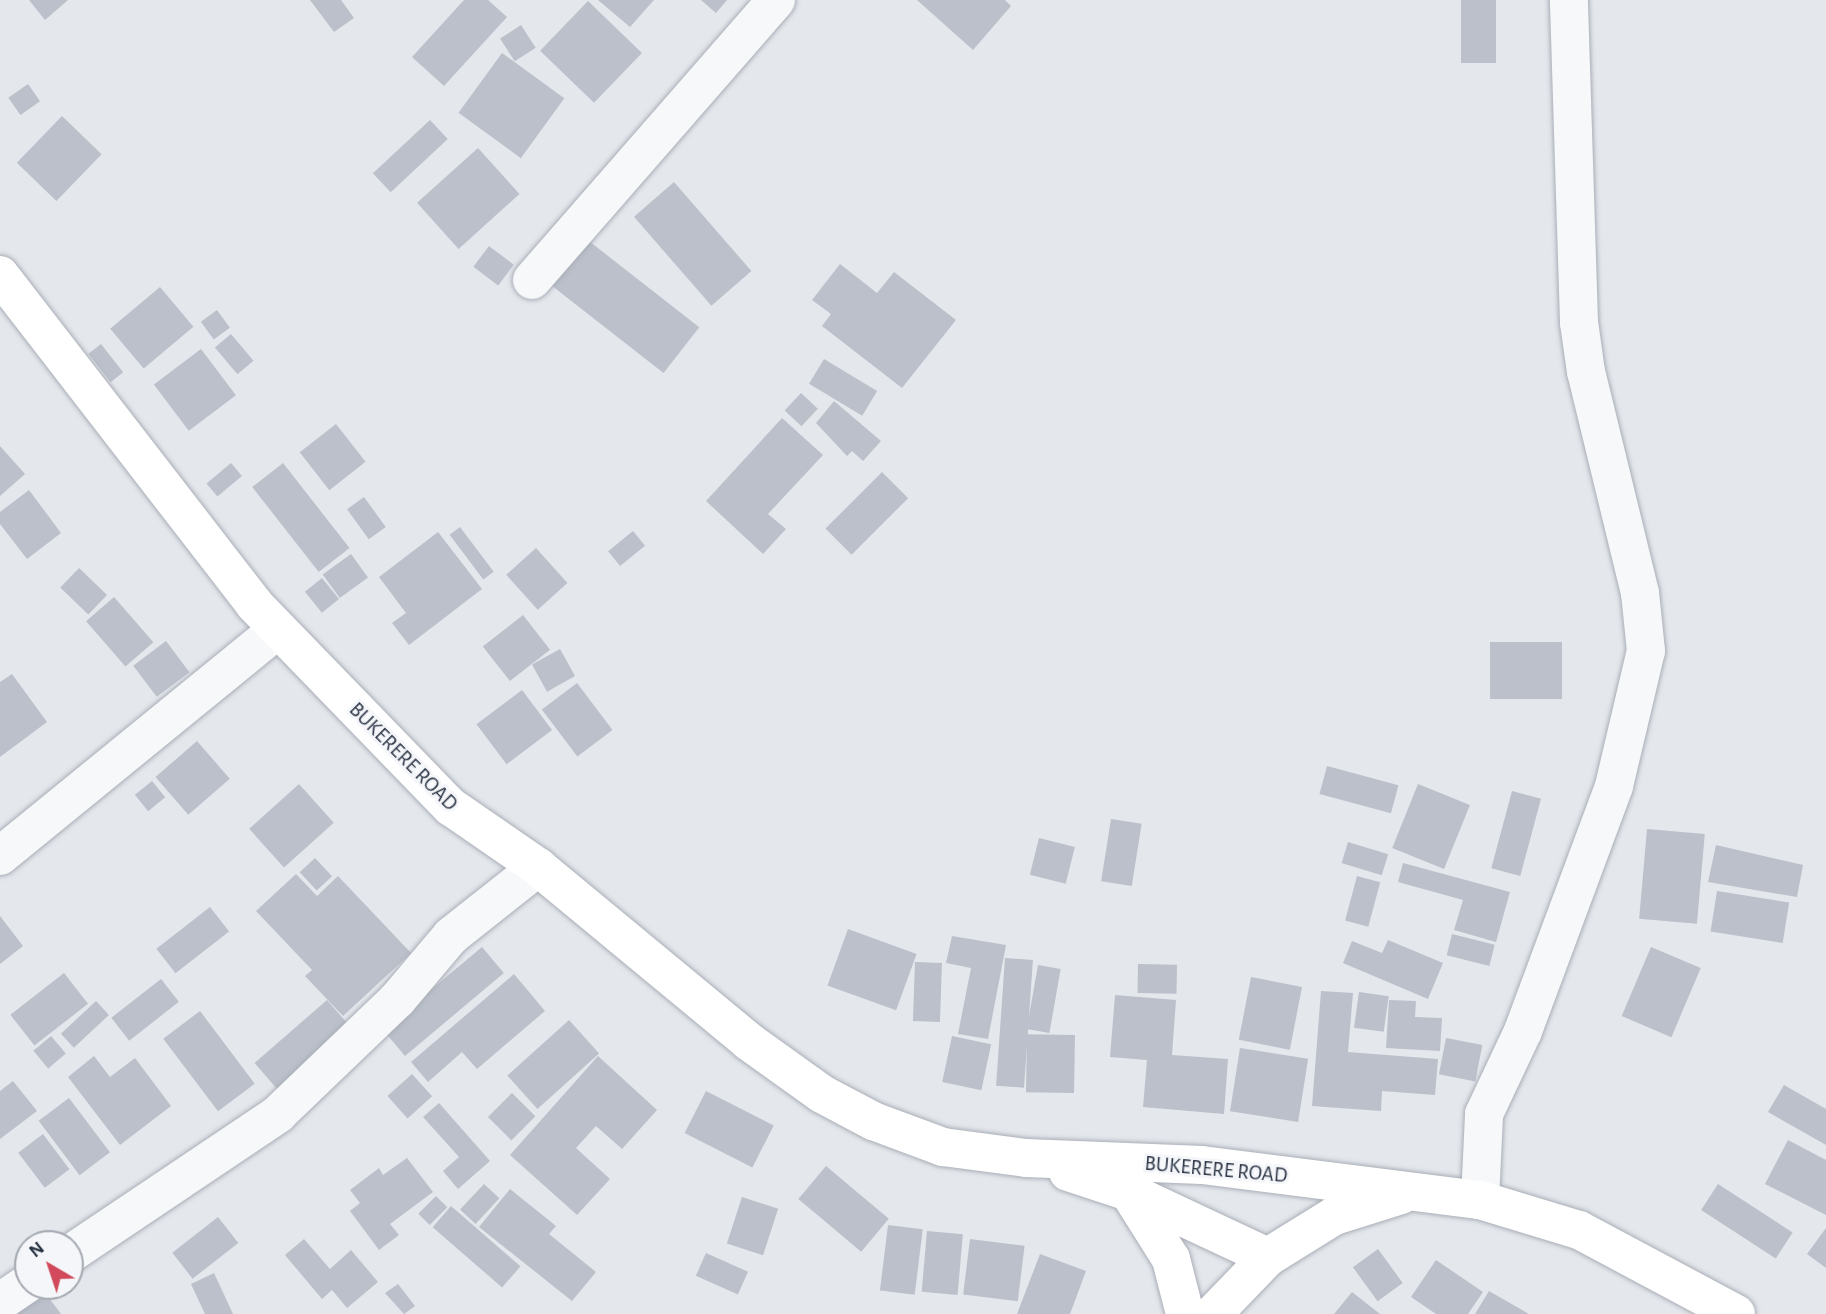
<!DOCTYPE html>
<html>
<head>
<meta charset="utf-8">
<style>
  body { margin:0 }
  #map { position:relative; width:1826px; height:1314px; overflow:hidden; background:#e4e7ec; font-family:"Alegreya Sans",sans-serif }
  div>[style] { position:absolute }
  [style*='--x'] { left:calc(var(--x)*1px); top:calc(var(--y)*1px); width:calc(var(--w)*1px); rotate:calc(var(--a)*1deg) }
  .building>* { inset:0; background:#bbc0ca; transform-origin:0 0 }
  .roads { filter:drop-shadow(0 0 2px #a9aeb7) drop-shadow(0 0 2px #a9aeb7) }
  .street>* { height:38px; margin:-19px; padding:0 19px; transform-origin:19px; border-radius:19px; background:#f7f8fa }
  .secondary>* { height:38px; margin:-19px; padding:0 19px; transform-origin:19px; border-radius:19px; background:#fff }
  span { translate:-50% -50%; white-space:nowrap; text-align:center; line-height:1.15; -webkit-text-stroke:6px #f4f6f9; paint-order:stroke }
  .street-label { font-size:21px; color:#2b3445 }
  .north { position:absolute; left:14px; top:1230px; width:70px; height:70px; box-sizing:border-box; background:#f4f6f9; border:2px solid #a4a8b1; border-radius:50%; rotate:321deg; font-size:19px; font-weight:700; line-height:28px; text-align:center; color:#2b3445 }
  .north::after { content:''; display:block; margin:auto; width:24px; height:32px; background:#d1495b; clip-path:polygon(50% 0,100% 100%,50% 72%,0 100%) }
</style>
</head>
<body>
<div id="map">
  <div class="building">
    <div style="clip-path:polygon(29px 0,68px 0,45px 20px)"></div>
    <div style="clip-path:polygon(310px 0,341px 0,354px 18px,334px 32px)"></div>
    <div style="clip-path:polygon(464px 0,488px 0,507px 17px,444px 86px,412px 57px)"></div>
    <div style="clip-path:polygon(598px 0,654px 0,630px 27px)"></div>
    <div style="clip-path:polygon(701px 0,727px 0,716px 13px)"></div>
    <div style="clip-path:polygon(917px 0,1005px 0,1011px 6px,973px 50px)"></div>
    <div style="left:1461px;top:0;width:35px;height:63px"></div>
    <div style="left:588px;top:1px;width:75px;height:69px;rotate:44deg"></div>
    <div style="left:521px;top:25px;width:27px;height:25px;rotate:57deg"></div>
    <div style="left:502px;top:53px;width:77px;height:74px;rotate:36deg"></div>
    <div style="left:28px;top:84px;width:21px;height:24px;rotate:55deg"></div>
    <div style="left:62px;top:116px;width:55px;height:65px;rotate:44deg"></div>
    <div style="left:430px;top:120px;width:26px;height:78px;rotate:47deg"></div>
    <div style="left:478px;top:148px;width:62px;height:82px;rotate:48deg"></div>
    <div style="left:674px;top:182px;width:118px;height:53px;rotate:49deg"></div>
    <div style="left:585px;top:238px;width:145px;height:58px;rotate:38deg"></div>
    <div style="left:489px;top:246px;width:31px;height:26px;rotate:37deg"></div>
    <div style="clip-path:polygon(840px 264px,877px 293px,894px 272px,956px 320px,902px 388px,822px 326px,831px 314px,812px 300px)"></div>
    <div style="left:160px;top:287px;width:52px;height:65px;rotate:50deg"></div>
    <div style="left:217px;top:310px;width:22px;height:20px;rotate:54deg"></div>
    <div style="left:231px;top:334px;width:35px;height:21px;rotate:50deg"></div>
    <div style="left:101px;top:344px;width:36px;height:16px;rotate:52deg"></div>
    <div style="left:201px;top:349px;width:58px;height:59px;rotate:53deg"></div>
    <div style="left:824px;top:359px;width:62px;height:29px;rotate:31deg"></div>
    <div style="left:801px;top:393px;width:23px;height:24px;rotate:43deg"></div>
    <div style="clip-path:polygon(834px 401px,881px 441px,863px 461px,852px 451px,847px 456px,816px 423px)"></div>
    <div style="clip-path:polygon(782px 418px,823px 455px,768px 514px,786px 529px,763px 554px,706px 501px)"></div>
    <div style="left:336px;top:424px;width:48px;height:46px;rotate:52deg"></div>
    <div style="clip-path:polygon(0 446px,25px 474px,0 496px)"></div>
    <div style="left:231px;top:463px;width:17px;height:32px;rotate:50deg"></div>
    <div style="left:283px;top:463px;width:108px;height:39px;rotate:52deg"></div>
    <div style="left:882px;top:472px;width:37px;height:80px;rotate:45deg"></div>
    <div style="clip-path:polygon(29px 490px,61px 533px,27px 559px,0 524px,0 512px)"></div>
    <div style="left:364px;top:497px;width:37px;height:21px;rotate:54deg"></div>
    <div style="left:460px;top:527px;width:56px;height:13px;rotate:53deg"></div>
    <div style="left:633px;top:531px;width:19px;height:32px;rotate:51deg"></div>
    <div style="clip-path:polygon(438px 532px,482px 589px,409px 645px,392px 623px,406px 613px,379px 577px)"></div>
    <div style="left:536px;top:548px;width:47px;height:40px;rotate:48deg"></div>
    <div style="left:351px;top:554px;width:29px;height:35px;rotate:54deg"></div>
    <div style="left:79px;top:568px;width:39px;height:27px;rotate:44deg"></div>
    <div style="left:322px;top:578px;width:27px;height:22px;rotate:51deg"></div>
    <div style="left:114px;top:597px;width:60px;height:37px;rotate:49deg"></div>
    <div style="left:523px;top:615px;width:44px;height:51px;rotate:52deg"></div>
    <div style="left:166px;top:641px;width:39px;height:41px;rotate:53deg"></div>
    <div style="left:1490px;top:642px;width:72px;height:57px"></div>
    <div style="left:560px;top:649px;width:31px;height:32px;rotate:61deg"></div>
    <div style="clip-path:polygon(12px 674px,47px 722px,0 757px,0 682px)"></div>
    <div style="left:577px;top:683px;width:59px;height:44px;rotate:53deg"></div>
    <div style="left:522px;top:690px;width:50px;height:57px;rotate:53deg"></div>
    <div style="left:197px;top:741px;width:50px;height:55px;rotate:49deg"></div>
    <div style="left:1327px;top:766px;width:74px;height:29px;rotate:15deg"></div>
    <div style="left:152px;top:781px;width:21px;height:22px;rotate:51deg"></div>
    <div style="left:299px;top:784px;width:52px;height:67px;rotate:48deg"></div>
    <div style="left:1418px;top:784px;width:56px;height:69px;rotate:22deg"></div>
    <div style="left:1512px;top:791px;width:30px;height:80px;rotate:15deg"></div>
    <div style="left:1111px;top:819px;width:31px;height:63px;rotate:9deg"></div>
    <div style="left:1647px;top:829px;width:58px;height:90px;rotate:5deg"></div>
    <div style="left:1039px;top:838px;width:37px;height:38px;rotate:14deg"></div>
    <div style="left:1348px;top:842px;width:42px;height:22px;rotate:17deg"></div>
    <div style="clip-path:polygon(1716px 845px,1803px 865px,1797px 897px,1708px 882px)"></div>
    <div style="left:315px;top:858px;width:25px;height:21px;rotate:47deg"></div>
    <div style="clip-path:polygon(1403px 863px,1510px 892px,1496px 942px,1454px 930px,1463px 900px,1398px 882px)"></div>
    <div style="clip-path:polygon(296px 874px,317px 896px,338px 876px,411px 953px,343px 1016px,305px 976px,312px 970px,256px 911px)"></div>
    <div style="left:1357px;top:876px;width:24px;height:46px;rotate:15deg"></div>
    <div style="left:1717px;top:891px;width:73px;height:41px;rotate:9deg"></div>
    <div style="left:210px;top:907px;width:31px;height:68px;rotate:52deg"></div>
    <div style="clip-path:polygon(0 916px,23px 946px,0 964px)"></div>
    <div style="left:848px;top:929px;width:73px;height:60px;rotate:20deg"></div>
    <div style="left:1452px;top:934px;width:44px;height:22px;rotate:14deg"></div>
    <div style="clip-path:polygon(952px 936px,1006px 945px,988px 1039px,958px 1034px,971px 968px,946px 963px)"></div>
    <div style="clip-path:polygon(1388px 940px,1443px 963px,1428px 999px,1343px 963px,1352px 941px,1382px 953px)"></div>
    <div style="left:482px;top:947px;width:34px;height:129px;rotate:50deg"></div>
    <div style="left:1651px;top:947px;width:54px;height:75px;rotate:23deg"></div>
    <div style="left:1005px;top:958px;width:28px;height:128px;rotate:4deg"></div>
    <div style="left:915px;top:962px;width:27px;height:59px;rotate:2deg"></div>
    <div style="left:1138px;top:964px;width:39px;height:29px;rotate:1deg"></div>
    <div style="left:1038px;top:965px;width:23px;height:65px;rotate:10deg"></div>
    <div style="left:64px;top:973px;width:39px;height:68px;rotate:52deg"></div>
    <div style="clip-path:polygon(514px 974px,545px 1011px,477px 1069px,462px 1052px,428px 1082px,411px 1062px)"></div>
    <div style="left:1251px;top:977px;width:52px;height:64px;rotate:11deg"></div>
    <div style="left:161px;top:979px;width:29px;height:63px;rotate:52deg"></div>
    <div style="clip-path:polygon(1321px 991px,1353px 993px,1348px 1052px,1438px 1059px,1435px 1095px,1382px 1091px,1381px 1111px,1312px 1106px)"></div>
    <div style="left:1359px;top:992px;width:30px;height:36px;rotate:8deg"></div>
    <div style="clip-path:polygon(1115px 995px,1176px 1000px,1172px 1055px,1228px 1059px,1224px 1114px,1143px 1107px,1147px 1060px,1110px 1057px)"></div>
    <div style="left:327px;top:1000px;width:40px;height:96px;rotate:49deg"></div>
    <div style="clip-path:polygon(1389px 1000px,1416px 1001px,1415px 1017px,1442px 1018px,1440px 1051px,1386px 1048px)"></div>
    <div style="left:96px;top:1001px;width:19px;height:48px;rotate:47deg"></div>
    <div style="left:200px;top:1011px;width:91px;height:46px;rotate:53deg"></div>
    <div style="left:569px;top:1020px;width:45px;height:83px;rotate:48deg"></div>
    <div style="left:1075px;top:1035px;width:58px;height:48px;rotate:91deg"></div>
    <div style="left:51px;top:1036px;width:23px;height:23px;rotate:50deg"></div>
    <div style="left:952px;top:1036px;width:40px;height:47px;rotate:12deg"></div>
    <div style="left:1446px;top:1038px;width:37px;height:37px;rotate:11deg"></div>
    <div style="left:1240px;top:1048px;width:69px;height:64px;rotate:9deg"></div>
    <div style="clip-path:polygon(94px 1056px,110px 1077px,135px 1058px,171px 1106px,120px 1145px,68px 1077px)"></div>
    <div style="clip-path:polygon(598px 1056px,657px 1110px,622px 1149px,596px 1126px,576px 1148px,610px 1179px,577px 1215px,510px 1155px)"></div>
    <div style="left:412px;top:1074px;width:30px;height:33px;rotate:48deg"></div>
    <div style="clip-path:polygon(13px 1081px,37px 1111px,0 1139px,0 1091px)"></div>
    <div style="clip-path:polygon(1784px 1085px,1826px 1109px,1826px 1145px,1768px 1112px)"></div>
    <div style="left:706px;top:1091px;width:76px;height:47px;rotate:27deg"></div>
    <div style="left:512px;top:1093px;width:33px;height:34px;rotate:45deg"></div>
    <div style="left:69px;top:1098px;width:68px;height:38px;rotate:53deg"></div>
    <div style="clip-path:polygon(439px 1103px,490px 1161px,458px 1189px,443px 1171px,459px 1157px,423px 1117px)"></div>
    <div style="left:43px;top:1134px;width:44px;height:31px;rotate:53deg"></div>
    <div style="clip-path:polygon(1788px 1140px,1826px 1160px,1826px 1215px,1765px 1184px)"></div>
    <div style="clip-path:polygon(407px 1158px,433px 1192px,390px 1224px,399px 1235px,379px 1250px,350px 1211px,360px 1203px,350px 1190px,379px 1168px,383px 1175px)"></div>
    <div style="left:826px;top:1166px;width:82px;height:43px;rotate:40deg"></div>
    <div style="left:484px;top:1184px;width:21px;height:35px;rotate:43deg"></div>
    <div style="left:1718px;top:1184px;width:89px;height:31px;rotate:33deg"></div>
    <div style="clip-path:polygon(510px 1189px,556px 1226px,549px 1234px,596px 1272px,572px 1301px,479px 1227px)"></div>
    <div style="left:436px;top:1196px;width:16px;height:25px;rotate:45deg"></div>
    <div style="left:742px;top:1197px;width:38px;height:49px;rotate:18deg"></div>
    <div style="left:451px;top:1206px;width:92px;height:28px;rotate:41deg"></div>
    <div style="left:218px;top:1217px;width:33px;height:58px;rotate:52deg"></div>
    <div style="left:888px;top:1225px;width:35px;height:66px;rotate:7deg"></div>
    <div style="clip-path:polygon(1826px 1228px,1826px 1268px,1807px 1254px)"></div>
    <div style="left:927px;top:1231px;width:36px;height:61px;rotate:5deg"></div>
    <div style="clip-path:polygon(304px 1239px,330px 1269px,351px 1250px,378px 1282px,347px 1308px,332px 1290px,322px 1299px,285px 1255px)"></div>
    <div style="left:970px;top:1239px;width:55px;height:56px;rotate:7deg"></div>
    <div style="left:1378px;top:1249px;width:42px;height:31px;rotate:54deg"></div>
    <div style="left:706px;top:1253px;width:46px;height:25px;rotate:24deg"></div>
    <div style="clip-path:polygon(1040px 1254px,1086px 1271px,1070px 1314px,1017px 1314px)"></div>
    <div style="clip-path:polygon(1436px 1260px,1483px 1292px,1468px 1314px,1436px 1314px,1411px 1297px)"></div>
    <div style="clip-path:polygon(214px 1273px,233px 1314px,205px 1314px,191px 1284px)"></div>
    <div style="clip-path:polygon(398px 1284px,415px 1306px,404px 1314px,385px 1293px)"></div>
    <div style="clip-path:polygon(40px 1286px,61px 1314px,0 1314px)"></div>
    <div style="clip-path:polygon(1489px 1291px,1529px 1314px,1475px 1314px)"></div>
    <div style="clip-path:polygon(1352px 1292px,1380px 1314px,1334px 1314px)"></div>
  </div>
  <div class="roads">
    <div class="street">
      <div style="--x:532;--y:280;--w:371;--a:-48.9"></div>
      <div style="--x:0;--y:856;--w:357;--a:-39.2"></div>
      <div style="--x:1480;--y:1200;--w:86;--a:-87.3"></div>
      <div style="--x:1484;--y:1114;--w:92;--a:-64.8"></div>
      <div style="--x:1523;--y:1031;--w:261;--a:-69.6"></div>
      <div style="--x:1614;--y:786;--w:139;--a:-76.7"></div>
      <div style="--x:1646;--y:651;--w:58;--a:-95.9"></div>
      <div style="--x:1640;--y:593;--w:228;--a:-103.7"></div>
      <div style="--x:1586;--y:372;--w:50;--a:-98"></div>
      <div style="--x:1579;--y:322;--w:322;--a:-91.8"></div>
      <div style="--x:70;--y:1254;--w:251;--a:-33.9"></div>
      <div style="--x:278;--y:1114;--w:165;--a:-43.8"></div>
      <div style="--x:397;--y:1000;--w:84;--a:-49.8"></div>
      <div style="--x:451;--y:936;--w:111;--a:-38.4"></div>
      <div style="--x:0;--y:1302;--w:34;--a:-34"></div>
    </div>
    <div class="secondary">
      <div style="--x:0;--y:275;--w:416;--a:52.3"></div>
      <div style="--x:254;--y:604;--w:283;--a:45.9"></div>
      <div style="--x:451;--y:807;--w:106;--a:34.6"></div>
      <div style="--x:538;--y:867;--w:273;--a:39.6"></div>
      <div style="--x:748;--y:1041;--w:91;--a:35.6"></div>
      <div style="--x:822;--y:1094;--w:58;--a:27.9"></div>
      <div style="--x:873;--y:1121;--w:75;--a:20.4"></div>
      <div style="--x:943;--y:1147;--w:84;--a:7.5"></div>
      <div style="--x:1026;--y:1158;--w:176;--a:2.3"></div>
      <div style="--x:1202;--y:1165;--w:280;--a:7.2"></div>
      <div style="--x:1480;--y:1200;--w:103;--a:16.9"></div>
      <div style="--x:1579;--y:1230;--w:178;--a:28.1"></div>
      <div style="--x:1068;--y:1172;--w:64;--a:18.2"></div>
      <div style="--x:1129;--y:1192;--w:153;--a:25.1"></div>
      <div style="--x:1130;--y:1194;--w:77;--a:57.8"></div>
      <div style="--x:1171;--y:1259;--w:57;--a:75.7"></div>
      <div style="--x:1213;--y:1314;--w:79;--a:-46"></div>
      <div style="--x:1268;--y:1257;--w:78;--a:-31.8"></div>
      <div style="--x:1334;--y:1216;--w:70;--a:-17.4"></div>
    </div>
  </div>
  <div class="street-label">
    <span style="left:403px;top:757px;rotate:45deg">BUKERERE ROAD</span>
    <span style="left:1216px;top:1170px;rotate:5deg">BUKERERE ROAD</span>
  </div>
  <div class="north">N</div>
</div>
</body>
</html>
